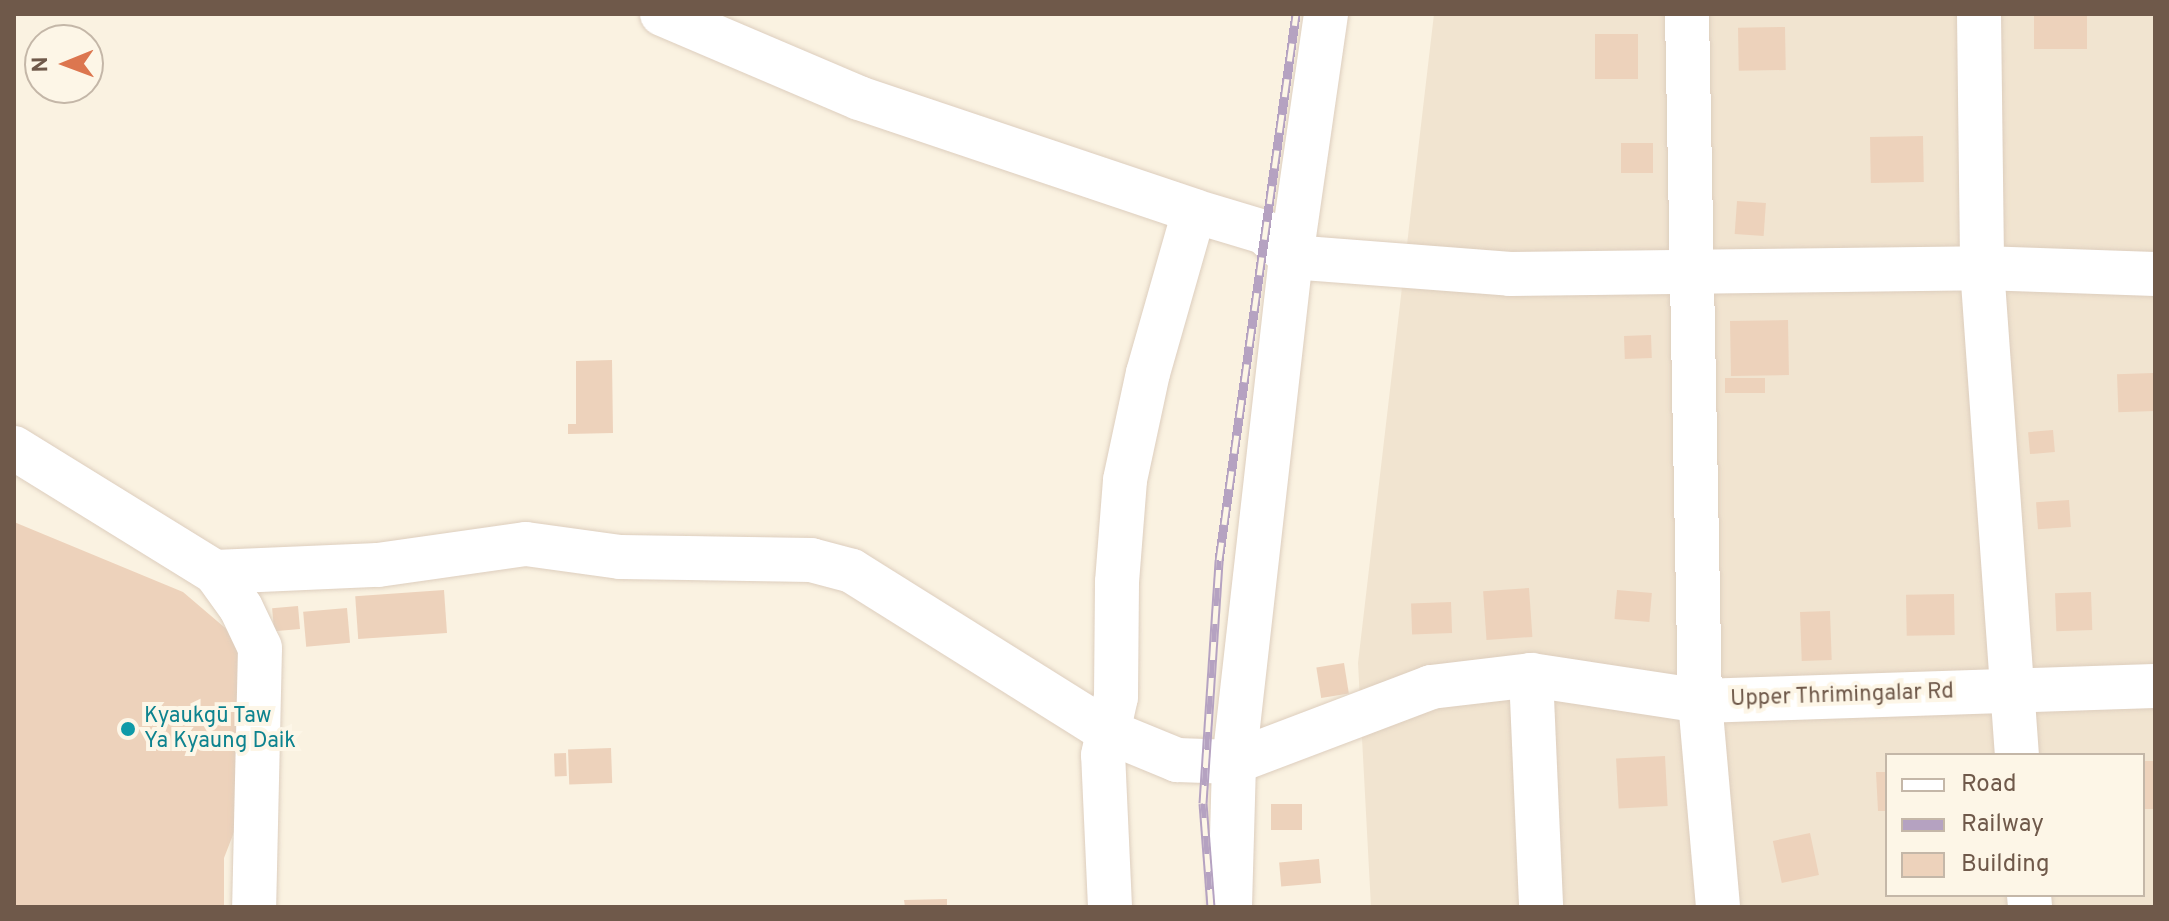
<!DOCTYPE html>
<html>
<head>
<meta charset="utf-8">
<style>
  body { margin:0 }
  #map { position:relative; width:2169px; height:921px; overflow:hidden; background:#faf2e1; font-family:Overpass,sans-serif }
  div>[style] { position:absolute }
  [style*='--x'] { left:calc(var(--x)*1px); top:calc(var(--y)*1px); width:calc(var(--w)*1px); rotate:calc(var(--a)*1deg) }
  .residential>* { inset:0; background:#f1e4d0 }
  .building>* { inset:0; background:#edd2bb; transform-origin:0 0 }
  .roads { filter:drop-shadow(0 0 2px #ddcebe) drop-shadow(0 0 2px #ddcebe) }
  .minor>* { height:44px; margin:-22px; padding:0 22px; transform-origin:22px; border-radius:22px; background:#fff }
  .rail>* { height:9px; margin-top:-4.5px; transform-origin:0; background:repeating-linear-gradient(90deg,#fdf6e7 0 18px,#b5a2c1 0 36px); box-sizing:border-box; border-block:2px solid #b5a2c1 }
  .dots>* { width:22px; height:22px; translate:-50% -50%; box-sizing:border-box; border:4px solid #fdf6e7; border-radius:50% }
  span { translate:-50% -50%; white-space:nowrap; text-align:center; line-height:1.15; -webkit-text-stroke:8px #fdf6e7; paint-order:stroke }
  .street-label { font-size:22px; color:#6f594a }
  .culture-label { font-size:22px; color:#0d838f }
  .left { translate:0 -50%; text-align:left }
  .frame { position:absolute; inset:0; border:16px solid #6f594a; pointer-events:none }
  .legend { position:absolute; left:1885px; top:753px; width:260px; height:144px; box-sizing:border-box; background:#fdf6e7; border:2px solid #c4b7a8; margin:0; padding:10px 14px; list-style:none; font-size:24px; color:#6f594a }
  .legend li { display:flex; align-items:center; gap:16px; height:40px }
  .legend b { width:40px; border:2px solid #c4b7a8 }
  .north { position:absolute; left:24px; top:24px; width:80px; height:80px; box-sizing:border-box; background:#fdf6e7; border:2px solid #c4b7a8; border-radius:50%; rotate:269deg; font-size:22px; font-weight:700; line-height:32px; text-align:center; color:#6f594a }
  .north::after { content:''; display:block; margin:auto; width:28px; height:36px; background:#dc764f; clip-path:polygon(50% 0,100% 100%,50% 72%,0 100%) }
</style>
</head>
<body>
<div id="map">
  <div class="residential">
    <div style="clip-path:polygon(evenodd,1434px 14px,2155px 14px,2155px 907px,1371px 907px,1358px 663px,1434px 14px,1887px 755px,2143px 755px,2143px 895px,1887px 895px,1887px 755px)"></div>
  </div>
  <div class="building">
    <div style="left:2034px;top:14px;width:53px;height:35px"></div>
    <div style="left:1785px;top:27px;width:43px;height:47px;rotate:89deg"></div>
    <div style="left:1595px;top:34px;width:43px;height:45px"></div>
    <div style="left:1923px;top:136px;width:46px;height:53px;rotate:89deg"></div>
    <div style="left:1621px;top:143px;width:32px;height:30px"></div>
    <div style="left:1737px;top:201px;width:29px;height:33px;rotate:4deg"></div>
    <div style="left:1788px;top:320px;width:55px;height:58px;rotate:89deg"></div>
    <div style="left:1651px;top:335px;width:23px;height:27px;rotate:88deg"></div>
    <div style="clip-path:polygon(612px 360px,613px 433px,568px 434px,568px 424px,576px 424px,576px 361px)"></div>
    <div style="left:2153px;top:373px;width:38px;height:36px;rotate:88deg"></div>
    <div style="left:1765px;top:378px;width:15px;height:40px;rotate:90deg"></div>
    <div style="left:2053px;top:430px;width:22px;height:25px;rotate:85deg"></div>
    <div style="left:2069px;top:500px;width:27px;height:33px;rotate:86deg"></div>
    <div style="clip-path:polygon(14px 522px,183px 592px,244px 644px,241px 814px,224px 858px,224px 907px,14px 907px)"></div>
    <div style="left:1529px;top:588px;width:49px;height:46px;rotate:86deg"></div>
    <div style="left:444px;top:590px;width:43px;height:89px;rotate:86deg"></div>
    <div style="left:1617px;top:590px;width:35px;height:29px;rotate:5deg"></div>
    <div style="left:2091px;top:592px;width:38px;height:36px;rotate:88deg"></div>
    <div style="left:1954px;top:594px;width:41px;height:48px;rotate:89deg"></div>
    <div style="left:1451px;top:602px;width:31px;height:40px;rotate:88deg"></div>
    <div style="left:298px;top:606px;width:23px;height:26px;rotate:85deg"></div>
    <div style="left:347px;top:608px;width:35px;height:44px;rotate:85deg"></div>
    <div style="left:1830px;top:611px;width:49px;height:30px;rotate:88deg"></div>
    <div style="left:1344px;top:663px;width:31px;height:28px;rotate:81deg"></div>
    <div style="left:611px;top:748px;width:35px;height:43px;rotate:88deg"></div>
    <div style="left:566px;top:753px;width:23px;height:12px;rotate:88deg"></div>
    <div style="left:1665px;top:756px;width:50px;height:49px;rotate:87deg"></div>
    <div style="left:2143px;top:761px;width:12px;height:48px"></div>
    <div style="clip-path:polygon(1876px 772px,1887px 772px,1887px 811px,1878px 811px)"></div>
    <div style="left:1302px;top:804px;width:26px;height:31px;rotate:90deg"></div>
    <div style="left:1810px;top:833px;width:43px;height:38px;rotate:78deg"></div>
    <div style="left:1319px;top:859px;width:24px;height:40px;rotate:85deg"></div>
    <div style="clip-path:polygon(947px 899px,947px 907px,905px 907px,904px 900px)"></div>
  </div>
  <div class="roads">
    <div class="minor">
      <div style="--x:662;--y:14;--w:214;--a:23.1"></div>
      <div style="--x:859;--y:98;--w:354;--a:18.6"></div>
      <div style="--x:1687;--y:14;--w:687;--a:88.92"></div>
      <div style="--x:1700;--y:701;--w:207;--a:85"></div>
      <div style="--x:1979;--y:14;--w:254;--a:89.3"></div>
      <div style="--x:1982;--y:268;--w:488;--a:85.9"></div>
      <div style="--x:14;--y:448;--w:236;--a:31.7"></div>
      <div style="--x:215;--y:572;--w:44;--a:54.2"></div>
      <div style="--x:241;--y:608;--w:44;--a:64.6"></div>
      <div style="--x:260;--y:648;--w:259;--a:91.3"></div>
      <div style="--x:215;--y:572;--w:163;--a:-2.5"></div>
      <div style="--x:378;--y:565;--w:149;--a:-8.1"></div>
      <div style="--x:526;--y:544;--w:95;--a:7.9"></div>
      <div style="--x:620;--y:557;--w:191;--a:0.9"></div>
      <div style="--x:811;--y:560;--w:42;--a:15"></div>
      <div style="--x:852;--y:571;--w:303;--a:32.1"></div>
      <div style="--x:1109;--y:732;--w:74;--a:22.4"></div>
      <div style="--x:1177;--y:760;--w:57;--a:2"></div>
      <div style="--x:1234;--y:762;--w:211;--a:-20.8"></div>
      <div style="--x:1431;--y:687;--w:101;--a:-6.8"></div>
      <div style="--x:1531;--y:675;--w:171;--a:8.7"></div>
      <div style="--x:1700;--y:701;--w:455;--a:-1.9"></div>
      <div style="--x:1531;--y:675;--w:232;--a:87.5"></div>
      <div style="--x:2029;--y:895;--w:12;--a:85"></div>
      <div style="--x:1110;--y:907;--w:152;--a:-92.6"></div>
      <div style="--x:1103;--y:755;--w:59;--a:-77.4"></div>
      <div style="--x:1116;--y:697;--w:115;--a:-89.5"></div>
      <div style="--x:1117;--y:582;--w:102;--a:-85.5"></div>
      <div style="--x:1125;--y:480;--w:109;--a:-77.9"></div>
      <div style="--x:1148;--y:373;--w:168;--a:-74.1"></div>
      <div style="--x:1194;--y:211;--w:73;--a:16.7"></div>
      <div style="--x:1264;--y:232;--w:37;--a:43"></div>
      <div style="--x:1291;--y:257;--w:220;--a:4.4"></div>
      <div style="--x:1510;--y:274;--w:472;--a:-0.7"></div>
      <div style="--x:1982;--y:268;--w:173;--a:2"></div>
      <div style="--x:1230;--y:907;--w:145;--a:-88.4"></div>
      <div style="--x:1234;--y:762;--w:508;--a:-83.56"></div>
      <div style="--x:1291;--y:257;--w:246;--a:-81.8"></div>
    </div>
  </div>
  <div class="rail">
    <div style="--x:1211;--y:907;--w:104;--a:-94.4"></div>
    <div style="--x:1203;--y:803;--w:244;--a:-86.2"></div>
    <div style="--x:1219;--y:560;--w:551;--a:-81.97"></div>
  </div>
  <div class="dots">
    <div style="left:128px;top:729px;background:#0f9aa8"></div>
  </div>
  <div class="street-label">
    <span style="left:1842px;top:696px;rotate:-2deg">Upper Thrimingalar Rd</span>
  </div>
  <div class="culture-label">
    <span class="left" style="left:144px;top:729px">Kyaukgū Taw<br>Ya Kyaung Daik</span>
  </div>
  <div class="frame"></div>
  <ul class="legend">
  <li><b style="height:10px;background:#fff"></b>Road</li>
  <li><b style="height:10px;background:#b5a2c1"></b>Railway</li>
  <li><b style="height:22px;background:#edd2bb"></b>Building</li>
  </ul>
  <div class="north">N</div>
</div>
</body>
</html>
